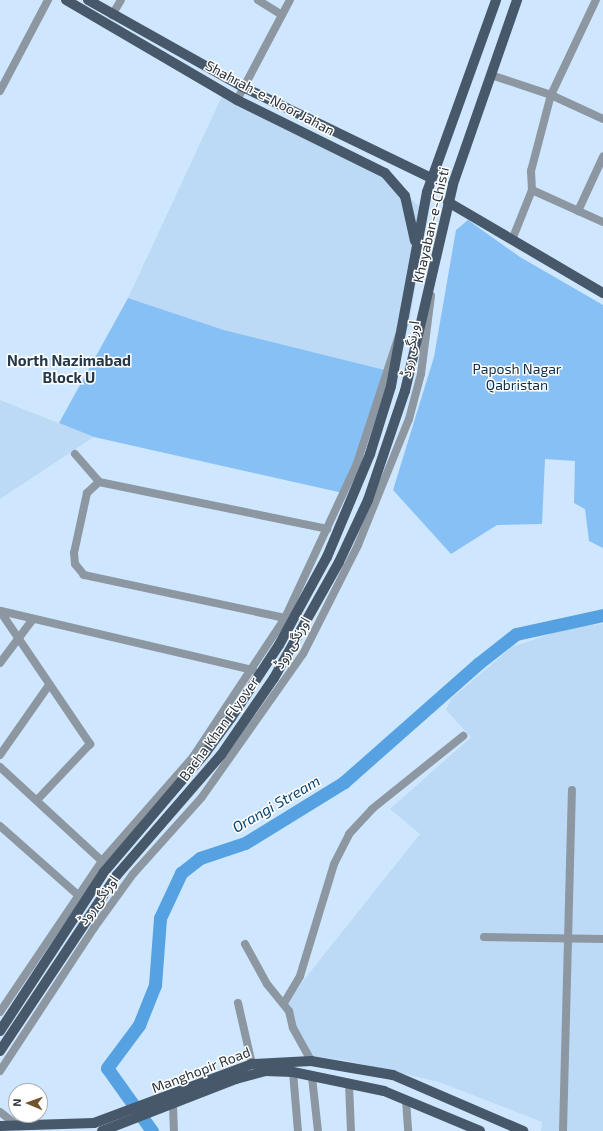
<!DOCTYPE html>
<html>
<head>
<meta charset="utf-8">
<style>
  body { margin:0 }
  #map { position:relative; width:603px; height:1131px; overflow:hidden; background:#cee7fe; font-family:"Exo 2","Noto Sans Arabic",sans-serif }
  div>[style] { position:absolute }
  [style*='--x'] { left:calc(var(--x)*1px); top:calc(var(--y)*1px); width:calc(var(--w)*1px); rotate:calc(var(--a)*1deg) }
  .built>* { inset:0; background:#bcdaf6 }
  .green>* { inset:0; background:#87c0f4 }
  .river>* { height:13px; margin:-6.5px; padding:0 6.5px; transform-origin:6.5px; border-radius:6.5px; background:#55a1e2 }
  .minor>* { height:8px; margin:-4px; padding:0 4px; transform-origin:4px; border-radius:4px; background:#8d97a1 }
  .major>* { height:10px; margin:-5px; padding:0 5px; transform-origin:5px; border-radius:5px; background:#465869 }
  span { translate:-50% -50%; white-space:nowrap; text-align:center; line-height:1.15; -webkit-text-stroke:3px #fff; paint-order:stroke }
  .street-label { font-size:14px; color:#2b343d }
  .park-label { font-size:14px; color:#0d2d48 }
  .neighbourhood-label { font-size:15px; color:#24384a; font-weight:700 }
  .water-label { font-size:15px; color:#0a446f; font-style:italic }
  .north { position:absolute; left:8px; top:1083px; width:40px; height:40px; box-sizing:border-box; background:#fff; border:1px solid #aaaeb1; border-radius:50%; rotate:272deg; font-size:11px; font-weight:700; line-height:16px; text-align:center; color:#2b343d }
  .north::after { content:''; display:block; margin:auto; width:14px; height:18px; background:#76522c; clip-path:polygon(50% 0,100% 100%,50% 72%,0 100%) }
</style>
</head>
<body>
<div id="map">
  <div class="built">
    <div style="clip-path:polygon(224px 92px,370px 163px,420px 207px,423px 240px,409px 325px,389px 371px,224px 330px,128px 298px)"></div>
    <div style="clip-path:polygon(0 400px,94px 437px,0 499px)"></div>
    <div style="clip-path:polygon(603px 624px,603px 1131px,541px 1131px,542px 1122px,439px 1082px,344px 1060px,311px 1057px,284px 1005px,420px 834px,390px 809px,471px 737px,446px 710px,451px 699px,512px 647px,568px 628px)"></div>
  </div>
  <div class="green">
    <div style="clip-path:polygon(468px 220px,520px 257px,603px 305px,603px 548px,589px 541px,585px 509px,574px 503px,575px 461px,545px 459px,542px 524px,497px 525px,451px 554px,393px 490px,434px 357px,456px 230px)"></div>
    <div style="clip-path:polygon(128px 298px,224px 330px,389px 371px,343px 493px,94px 437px,59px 423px)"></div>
  </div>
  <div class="river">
    <div style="--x:152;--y:1131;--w:77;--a:-125.5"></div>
    <div style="--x:107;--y:1068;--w:54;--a:-53.3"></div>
    <div style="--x:139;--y:1025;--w:43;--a:-68.2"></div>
    <div style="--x:155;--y:985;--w:67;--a:-85.7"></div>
    <div style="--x:160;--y:918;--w:50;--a:-65"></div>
    <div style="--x:181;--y:873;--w:24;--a:-38"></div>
    <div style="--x:200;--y:858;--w:47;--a:-18.4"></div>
    <div style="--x:245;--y:843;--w:116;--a:-31.6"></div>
    <div style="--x:344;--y:782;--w:180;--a:-41.4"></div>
    <div style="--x:479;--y:663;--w:47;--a:-38.1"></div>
    <div style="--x:516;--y:634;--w:89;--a:-12.3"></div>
  </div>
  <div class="minor">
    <div style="--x:258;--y:0;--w:28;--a:32"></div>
    <div style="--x:112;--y:15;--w:17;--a:-59"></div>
    <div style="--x:491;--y:75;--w:63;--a:18.4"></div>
    <div style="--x:551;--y:95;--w:57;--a:24.8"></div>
    <div style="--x:0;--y:91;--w:103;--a:-62.2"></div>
    <div style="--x:237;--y:100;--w:113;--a:-62.1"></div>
    <div style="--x:532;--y:190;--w:78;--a:24.3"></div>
    <div style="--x:578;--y:211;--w:60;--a:-65.2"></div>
    <div style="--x:512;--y:240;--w:54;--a:-68.2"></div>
    <div style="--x:532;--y:190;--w:19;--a:-93"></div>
    <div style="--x:531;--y:171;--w:79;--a:-75.3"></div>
    <div style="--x:551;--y:95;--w:105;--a:-64.7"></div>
    <div style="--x:75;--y:454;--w:37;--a:49"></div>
    <div style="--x:0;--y:611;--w:161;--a:55.9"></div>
    <div style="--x:90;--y:744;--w:77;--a:133.4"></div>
    <div style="--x:1;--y:611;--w:259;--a:13.2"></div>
    <div style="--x:285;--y:618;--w:206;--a:-167.9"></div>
    <div style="--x:84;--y:575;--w:14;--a:-129"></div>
    <div style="--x:75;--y:564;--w:11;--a:-95"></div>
    <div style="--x:74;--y:553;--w:61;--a:-77.8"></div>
    <div style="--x:87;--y:493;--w:16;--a:-43"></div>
    <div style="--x:99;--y:482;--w:233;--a:11.6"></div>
    <div style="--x:0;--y:663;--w:55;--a:-53.1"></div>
    <div style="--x:0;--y:755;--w:85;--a:-55"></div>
    <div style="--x:0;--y:767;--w:139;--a:42.7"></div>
    <div style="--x:0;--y:826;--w:106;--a:41.5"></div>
    <div style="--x:484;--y:937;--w:119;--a:1"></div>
    <div style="--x:245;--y:944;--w:46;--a:61.2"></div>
    <div style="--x:267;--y:984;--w:35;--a:51"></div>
    <div style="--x:289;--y:1011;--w:17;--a:77"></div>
    <div style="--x:293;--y:1028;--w:38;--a:61"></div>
    <div style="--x:238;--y:1003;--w:63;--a:77.1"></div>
    <div style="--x:284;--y:1003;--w:31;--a:-59"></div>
    <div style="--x:300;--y:976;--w:117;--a:-73.1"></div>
    <div style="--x:334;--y:864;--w:34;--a:-63"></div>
    <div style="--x:349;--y:834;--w:34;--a:-47"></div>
    <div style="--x:372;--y:809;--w:117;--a:-38.7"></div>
    <div style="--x:0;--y:1012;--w:182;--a:-56"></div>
    <div style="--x:102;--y:861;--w:138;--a:-48.8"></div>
    <div style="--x:193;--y:757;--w:167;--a:-56.5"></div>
    <div style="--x:285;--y:618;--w:168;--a:-65"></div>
    <div style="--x:356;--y:466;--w:138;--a:-71.8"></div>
    <div style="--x:0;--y:1071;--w:171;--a:-56.7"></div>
    <div style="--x:94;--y:928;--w:67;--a:-54.2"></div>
    <div style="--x:133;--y:874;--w:103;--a:-48.1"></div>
    <div style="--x:202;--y:797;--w:175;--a:-54.8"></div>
    <div style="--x:303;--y:654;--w:122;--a:-63.2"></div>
    <div style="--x:358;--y:545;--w:136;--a:-68"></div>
    <div style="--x:409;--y:419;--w:47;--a:-75.1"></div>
    <div style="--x:421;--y:374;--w:79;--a:-82.7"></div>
    <div style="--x:293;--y:1072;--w:59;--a:85.2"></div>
    <div style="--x:312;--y:1077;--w:54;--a:83.7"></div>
    <div style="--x:349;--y:1084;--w:47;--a:87.6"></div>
    <div style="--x:406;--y:1100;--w:31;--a:86"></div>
    <div style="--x:173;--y:1105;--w:26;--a:88"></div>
    <div style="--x:0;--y:1112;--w:23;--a:38"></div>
    <div style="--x:563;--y:1131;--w:341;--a:-88.5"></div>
  </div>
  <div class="major">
    <div style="--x:66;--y:0;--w:198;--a:30.3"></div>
    <div style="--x:237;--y:100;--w:165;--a:26.3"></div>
    <div style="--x:385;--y:173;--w:30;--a:49"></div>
    <div style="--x:405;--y:196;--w:46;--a:77.5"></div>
    <div style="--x:88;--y:0;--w:178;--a:29.3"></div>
    <div style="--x:243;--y:87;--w:209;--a:25.8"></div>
    <div style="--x:448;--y:202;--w:180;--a:30.4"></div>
    <div style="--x:0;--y:1031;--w:190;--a:-56.8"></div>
    <div style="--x:104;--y:872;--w:157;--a:-49.6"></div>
    <div style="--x:206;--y:752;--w:42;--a:-53.7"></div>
    <div style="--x:231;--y:718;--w:87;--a:-56.7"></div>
    <div style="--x:279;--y:645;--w:100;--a:-61.4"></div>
    <div style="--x:327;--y:557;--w:112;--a:-67.3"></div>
    <div style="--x:370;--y:454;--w:71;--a:-72.8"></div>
    <div style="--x:391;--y:386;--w:197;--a:-79.5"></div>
    <div style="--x:427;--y:192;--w:204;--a:-70.2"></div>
    <div style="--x:0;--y:1051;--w:211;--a:-56.4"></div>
    <div style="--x:117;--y:875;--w:159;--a:-49.1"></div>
    <div style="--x:221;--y:755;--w:93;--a:-55.5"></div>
    <div style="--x:274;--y:678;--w:133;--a:-60.7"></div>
    <div style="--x:339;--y:562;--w:68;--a:-64.9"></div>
    <div style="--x:368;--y:500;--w:115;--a:-71.3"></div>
    <div style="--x:405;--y:391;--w:212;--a:-76.9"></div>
    <div style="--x:453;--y:184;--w:195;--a:-70.8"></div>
    <div style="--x:0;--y:1126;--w:94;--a:-1.8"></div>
    <div style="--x:94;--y:1123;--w:169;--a:-20.5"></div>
    <div style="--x:252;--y:1064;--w:59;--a:-2.9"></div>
    <div style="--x:311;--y:1061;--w:83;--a:9.7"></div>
    <div style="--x:393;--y:1075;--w:142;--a:23.3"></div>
    <div style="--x:102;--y:1131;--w:144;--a:-21.2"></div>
    <div style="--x:236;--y:1079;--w:30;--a:-15"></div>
    <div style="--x:265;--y:1071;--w:28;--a:2"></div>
    <div style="--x:293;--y:1072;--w:93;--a:11.8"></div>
    <div style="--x:384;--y:1091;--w:104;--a:22.6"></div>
  </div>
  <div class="street-label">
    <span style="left:270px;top:98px;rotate:28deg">Shahrah-e-Noor Jahan</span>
    <span style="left:431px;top:225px;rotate:-77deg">Khayaban-e-Chisti</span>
    <span style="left:410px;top:349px;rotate:-81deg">اورنگی روڈ</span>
    <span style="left:292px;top:643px;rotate:-60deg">اورنگی روڈ</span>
    <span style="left:219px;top:729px;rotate:-54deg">Bacha Khan Flyover</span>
    <span style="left:98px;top:900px;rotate:-54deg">اورنگی روڈ</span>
    <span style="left:201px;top:1070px;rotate:-21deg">Manghopir Road</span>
  </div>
  <div class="park-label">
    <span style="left:517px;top:377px">Paposh Nagar<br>Qabristan</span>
  </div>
  <div class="neighbourhood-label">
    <span style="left:69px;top:369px">North Nazimabad<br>Block U</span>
  </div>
  <div class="water-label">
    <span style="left:276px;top:804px;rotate:-30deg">Orangi Stream</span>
  </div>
  <div class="north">N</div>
</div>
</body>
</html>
